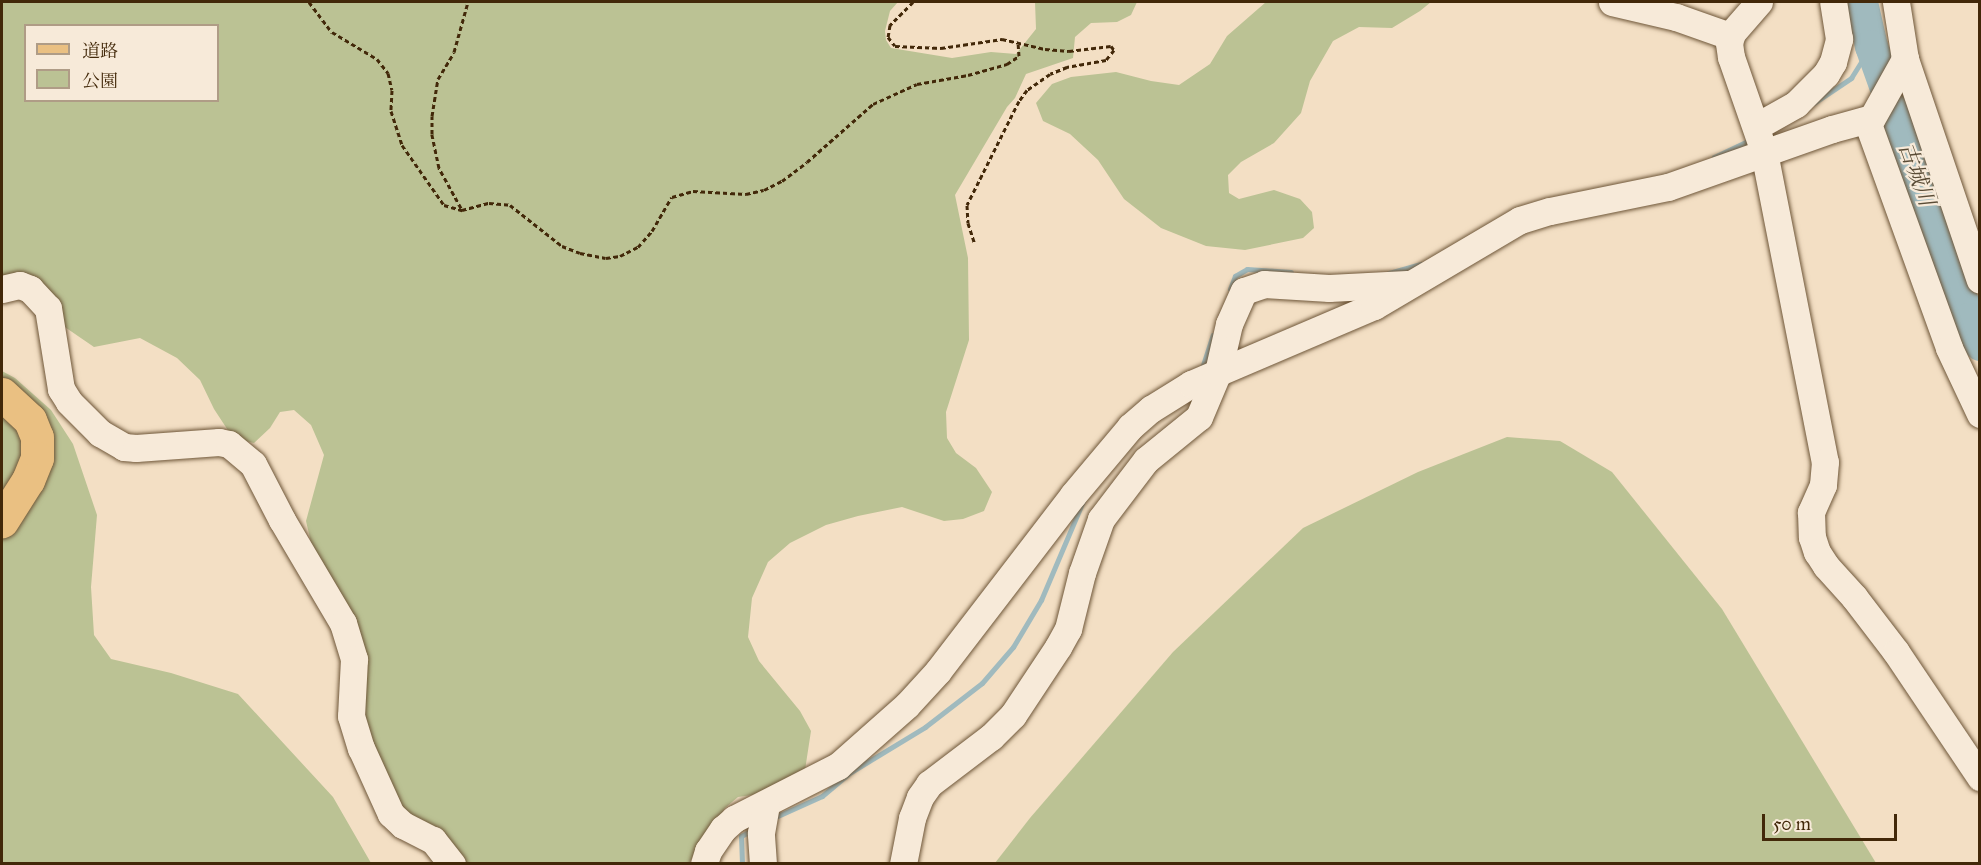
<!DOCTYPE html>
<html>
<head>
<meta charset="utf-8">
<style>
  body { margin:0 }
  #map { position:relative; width:1981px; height:865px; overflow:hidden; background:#f3dfc4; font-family:"IM FELL Great Primer","Noto Serif JP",serif }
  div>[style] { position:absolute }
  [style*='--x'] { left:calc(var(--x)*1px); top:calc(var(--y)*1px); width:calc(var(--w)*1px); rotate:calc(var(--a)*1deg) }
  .green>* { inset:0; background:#bbc294 }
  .stream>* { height:5px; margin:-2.5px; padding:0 2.5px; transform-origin:2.5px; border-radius:2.5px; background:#a0babe }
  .river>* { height:33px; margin:-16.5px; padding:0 16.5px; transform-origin:16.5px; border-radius:16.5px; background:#a0babe }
  .path>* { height:3px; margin-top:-1.5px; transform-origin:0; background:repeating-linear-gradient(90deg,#422809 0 4.5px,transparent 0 7.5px) }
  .roads { filter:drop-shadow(0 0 2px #6e5638) drop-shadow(0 0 2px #6e5638) }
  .minor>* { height:27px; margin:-13.5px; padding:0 13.5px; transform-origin:13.5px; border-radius:13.5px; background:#f7ead9 }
  .major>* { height:33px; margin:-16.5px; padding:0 16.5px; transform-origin:16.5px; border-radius:16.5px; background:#eac082 }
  span { translate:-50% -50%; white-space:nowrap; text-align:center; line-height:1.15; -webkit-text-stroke:4.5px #f7ead9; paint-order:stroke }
  .water-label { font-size:22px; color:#5a4c36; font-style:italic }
  .frame { position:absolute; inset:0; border:3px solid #422809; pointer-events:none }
  .legend { position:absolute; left:24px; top:24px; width:195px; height:78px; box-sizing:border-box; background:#f7ead9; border:2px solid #af9c86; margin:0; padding:8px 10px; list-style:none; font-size:18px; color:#422809 }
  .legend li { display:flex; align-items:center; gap:12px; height:30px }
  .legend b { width:30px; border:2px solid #af9c86 }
  .scale { position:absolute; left:1762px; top:814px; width:135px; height:27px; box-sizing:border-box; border:3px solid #422809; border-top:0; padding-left:8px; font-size:18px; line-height:21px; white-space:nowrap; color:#422809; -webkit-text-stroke:4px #f7ead9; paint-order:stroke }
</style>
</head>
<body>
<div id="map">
  <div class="green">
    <div style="clip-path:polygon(evenodd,2px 2px,898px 2px,890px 11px,885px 31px,886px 40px,891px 48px,952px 58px,991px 52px,1016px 54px,1036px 29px,1035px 2px,1137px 2px,1131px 15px,1117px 22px,1091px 23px,1075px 37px,1073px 58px,1026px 74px,1015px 98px,1007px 107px,955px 195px,968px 258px,969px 340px,946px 412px,947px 438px,956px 453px,976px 468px,992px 492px,984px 511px,963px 519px,944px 521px,902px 507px,858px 516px,826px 525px,790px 543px,768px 562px,752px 598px,748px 637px,759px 661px,800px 711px,811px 731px,805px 770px,772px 792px,738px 797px,725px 808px,689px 863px,461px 863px,396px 808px,371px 754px,315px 560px,306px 521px,324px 455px,311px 425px,294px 410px,280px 412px,270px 428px,254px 443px,233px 438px,214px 409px,200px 380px,177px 358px,140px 338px,94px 347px,2px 284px,2px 2px,26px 26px,218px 26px,218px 100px,26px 100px,26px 26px)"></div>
    <div style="clip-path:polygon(1266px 2px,1431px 2px,1420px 11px,1392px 28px,1359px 27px,1333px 41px,1310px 81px,1301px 113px,1274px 143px,1241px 162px,1228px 175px,1229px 193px,1239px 199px,1274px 190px,1300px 199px,1312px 212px,1314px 228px,1303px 238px,1245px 250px,1206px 246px,1161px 228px,1124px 199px,1098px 160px,1070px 134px,1043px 121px,1036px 103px,1052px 84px,1071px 77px,1116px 72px,1151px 81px,1179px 85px,1210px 64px,1227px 36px)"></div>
    <div style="clip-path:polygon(2px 371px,15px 378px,51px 410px,73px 444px,97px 515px,91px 587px,94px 635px,111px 659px,171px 673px,238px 694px,333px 797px,371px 863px,2px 863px)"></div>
    <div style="clip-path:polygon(1507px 437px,1560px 441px,1612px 472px,1722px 609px,1876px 863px,995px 863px,1030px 818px,1173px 652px,1303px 528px,1418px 472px)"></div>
  </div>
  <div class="stream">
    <div style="--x:1814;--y:103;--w:45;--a:-34"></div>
    <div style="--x:1851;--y:78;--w:38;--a:-58"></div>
    <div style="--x:1714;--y:157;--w:42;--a:-25.3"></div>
    <div style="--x:1389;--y:273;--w:33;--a:-16"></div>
    <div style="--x:1230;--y:289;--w:14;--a:-69"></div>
    <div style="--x:1235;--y:276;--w:14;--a:-30"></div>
    <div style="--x:1247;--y:269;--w:44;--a:3.9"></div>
    <div style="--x:1202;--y:368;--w:35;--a:-72"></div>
    <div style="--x:771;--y:819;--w:56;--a:-24.3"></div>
    <div style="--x:822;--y:796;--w:38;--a:-40"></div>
    <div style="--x:851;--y:772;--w:87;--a:-31.3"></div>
    <div style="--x:925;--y:727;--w:72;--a:-37.7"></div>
    <div style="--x:982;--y:683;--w:48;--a:-49.3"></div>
    <div style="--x:1013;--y:647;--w:55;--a:-59.2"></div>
    <div style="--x:1041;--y:600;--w:108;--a:-67"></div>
    <div style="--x:742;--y:864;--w:28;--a:-92"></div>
    <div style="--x:741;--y:836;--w:13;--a:-27"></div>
  </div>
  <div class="river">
    <div style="--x:1861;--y:2;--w:45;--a:77.2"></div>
    <div style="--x:1871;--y:46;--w:290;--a:70.4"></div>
    <div style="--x:1968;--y:319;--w:28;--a:64"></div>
  </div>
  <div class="path">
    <div style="--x:309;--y:2;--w:38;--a:53"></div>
    <div style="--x:332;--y:32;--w:52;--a:31"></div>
    <div style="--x:377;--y:59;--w:18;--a:52"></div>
    <div style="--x:388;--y:73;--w:17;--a:77"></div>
    <div style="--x:392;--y:90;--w:21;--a:93"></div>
    <div style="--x:391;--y:111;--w:36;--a:72"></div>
    <div style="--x:402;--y:145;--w:73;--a:55"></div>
    <div style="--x:444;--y:205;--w:19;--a:16"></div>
    <div style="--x:462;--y:210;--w:28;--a:-15"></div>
    <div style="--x:489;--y:203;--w:21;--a:5"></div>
    <div style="--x:510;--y:205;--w:66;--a:38.3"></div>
    <div style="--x:562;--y:246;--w:19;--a:21"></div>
    <div style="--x:580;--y:253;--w:26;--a:11"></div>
    <div style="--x:606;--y:258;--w:14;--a:-8"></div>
    <div style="--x:620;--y:256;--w:20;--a:-27"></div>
    <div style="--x:638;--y:247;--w:21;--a:-49"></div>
    <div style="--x:652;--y:231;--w:39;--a:-60"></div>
    <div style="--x:672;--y:197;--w:22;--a:-16"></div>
    <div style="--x:693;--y:191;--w:53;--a:3.2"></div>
    <div style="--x:746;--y:194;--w:18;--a:-13"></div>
    <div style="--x:764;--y:190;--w:20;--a:-27"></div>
    <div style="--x:782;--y:181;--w:31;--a:-37"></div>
    <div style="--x:807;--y:162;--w:88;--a:-41.3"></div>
    <div style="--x:873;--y:104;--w:48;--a:-24.4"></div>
    <div style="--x:917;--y:84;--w:52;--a:-10"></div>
    <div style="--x:968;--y:75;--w:41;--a:-15.8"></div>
    <div style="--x:1007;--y:64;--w:14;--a:-34"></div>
    <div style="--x:1019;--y:56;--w:15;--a:-94"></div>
    <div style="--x:913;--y:2;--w:33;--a:135"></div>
    <div style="--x:890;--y:25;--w:12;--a:99"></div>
    <div style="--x:888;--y:37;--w:11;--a:52"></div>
    <div style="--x:895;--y:46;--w:46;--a:2.5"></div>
    <div style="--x:941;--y:48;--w:62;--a:-8.4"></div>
    <div style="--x:1002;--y:39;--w:44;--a:13.1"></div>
    <div style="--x:1045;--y:49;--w:24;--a:5"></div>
    <div style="--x:1069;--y:51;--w:42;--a:-6.8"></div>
    <div style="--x:1111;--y:46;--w:5;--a:53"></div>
    <div style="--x:1114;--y:50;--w:13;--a:129"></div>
    <div style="--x:1106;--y:60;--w:40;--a:170"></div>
    <div style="--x:1067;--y:67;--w:18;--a:158"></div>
    <div style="--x:1050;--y:74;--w:28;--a:145"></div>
    <div style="--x:1027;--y:90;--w:14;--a:126"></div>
    <div style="--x:1019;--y:101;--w:116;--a:116.6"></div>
    <div style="--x:967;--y:205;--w:18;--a:87"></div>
    <div style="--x:968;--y:223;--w:22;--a:72"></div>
    <div style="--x:461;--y:208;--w:46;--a:-118.8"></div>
    <div style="--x:439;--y:168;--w:35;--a:-102"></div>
    <div style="--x:432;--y:134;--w:18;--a:-90"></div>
    <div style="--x:432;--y:116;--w:37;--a:-81"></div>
    <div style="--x:438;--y:79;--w:31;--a:-59"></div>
    <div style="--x:454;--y:52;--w:52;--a:-74.4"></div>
  </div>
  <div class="roads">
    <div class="minor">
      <div style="--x:1612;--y:2;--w:66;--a:13.2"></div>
      <div style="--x:1676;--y:17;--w:57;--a:19.4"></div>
      <div style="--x:1759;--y:2;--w:41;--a:131.1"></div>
      <div style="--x:1732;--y:33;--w:10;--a:107"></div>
      <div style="--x:1729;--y:43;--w:14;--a:82"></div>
      <div style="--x:1731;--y:57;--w:101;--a:70.8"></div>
      <div style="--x:1764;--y:152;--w:316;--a:78.9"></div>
      <div style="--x:1825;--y:462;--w:23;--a:95"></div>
      <div style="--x:1823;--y:485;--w:30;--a:114"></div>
      <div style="--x:1811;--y:512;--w:25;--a:88"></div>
      <div style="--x:1812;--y:537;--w:16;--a:72"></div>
      <div style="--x:1817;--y:552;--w:17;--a:57"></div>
      <div style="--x:1826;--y:566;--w:42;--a:47.9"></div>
      <div style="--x:1854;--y:597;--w:69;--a:52.6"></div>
      <div style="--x:1896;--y:652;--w:151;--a:56.1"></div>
      <div style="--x:1905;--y:59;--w:233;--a:71.3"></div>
      <div style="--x:1867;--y:121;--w:241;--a:70.1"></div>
      <div style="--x:1949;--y:348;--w:73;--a:64.8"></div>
      <div style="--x:1757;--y:126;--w:45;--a:-29.4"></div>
      <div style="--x:1796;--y:104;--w:42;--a:-45"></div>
      <div style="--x:1826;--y:74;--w:14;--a:-60"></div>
      <div style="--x:1833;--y:62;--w:24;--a:-75"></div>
      <div style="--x:1839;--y:39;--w:37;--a:-99"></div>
      <div style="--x:2;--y:289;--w:18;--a:-13"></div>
      <div style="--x:20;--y:285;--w:11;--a:22"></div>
      <div style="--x:30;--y:289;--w:26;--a:47"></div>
      <div style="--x:48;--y:308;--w:82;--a:80.9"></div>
      <div style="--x:61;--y:389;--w:15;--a:58"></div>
      <div style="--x:69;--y:402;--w:44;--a:45"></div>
      <div style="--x:100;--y:433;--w:28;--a:30"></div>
      <div style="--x:124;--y:447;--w:12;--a:5"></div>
      <div style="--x:136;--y:448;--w:83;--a:-4.1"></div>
      <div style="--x:219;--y:442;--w:10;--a:11"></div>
      <div style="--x:229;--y:444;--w:31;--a:40"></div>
      <div style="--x:253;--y:464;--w:63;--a:62.6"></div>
      <div style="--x:282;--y:520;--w:120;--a:59.4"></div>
      <div style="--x:343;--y:623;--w:38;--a:73"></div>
      <div style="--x:354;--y:659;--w:57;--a:93"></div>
      <div style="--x:351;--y:716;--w:34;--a:73"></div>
      <div style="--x:361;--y:748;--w:72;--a:65.6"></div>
      <div style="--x:391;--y:814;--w:16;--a:43"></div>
      <div style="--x:403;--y:825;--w:34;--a:27"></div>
      <div style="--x:433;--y:840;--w:31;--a:52"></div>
      <div style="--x:704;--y:864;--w:14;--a:-73"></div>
      <div style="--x:708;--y:851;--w:27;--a:-56"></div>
      <div style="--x:723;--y:829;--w:15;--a:-42"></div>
      <div style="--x:734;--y:819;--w:117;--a:-27"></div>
      <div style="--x:838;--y:766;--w:92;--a:-41.5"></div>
      <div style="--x:907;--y:705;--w:46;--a:-47.6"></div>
      <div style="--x:938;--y:671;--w:222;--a:-52.5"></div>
      <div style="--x:1073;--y:495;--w:89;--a:-50"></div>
      <div style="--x:1130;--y:427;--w:28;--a:-41"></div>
      <div style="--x:1151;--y:409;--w:47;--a:-32"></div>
      <div style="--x:1191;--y:384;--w:199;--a:-23.1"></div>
      <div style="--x:1374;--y:306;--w:169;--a:-30.5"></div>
      <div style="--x:1520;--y:220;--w:31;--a:-17"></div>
      <div style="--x:1550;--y:211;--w:120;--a:-11.5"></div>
      <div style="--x:1668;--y:187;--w:174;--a:-19.5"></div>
      <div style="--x:1832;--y:129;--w:41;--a:-15.4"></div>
      <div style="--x:1872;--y:118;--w:68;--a:-60.8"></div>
      <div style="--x:1905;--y:59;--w:58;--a:-99"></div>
      <div style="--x:763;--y:864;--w:31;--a:-94"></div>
      <div style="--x:761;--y:833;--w:28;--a:-80"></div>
      <div style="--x:903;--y:864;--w:47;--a:-78.9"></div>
      <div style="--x:912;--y:818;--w:22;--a:-69"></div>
      <div style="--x:920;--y:797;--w:16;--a:-55"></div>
      <div style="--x:929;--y:784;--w:78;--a:-37.2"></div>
      <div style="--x:991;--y:737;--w:31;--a:-45"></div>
      <div style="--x:1013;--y:715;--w:82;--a:-56.5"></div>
      <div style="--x:1058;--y:647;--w:21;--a:-61"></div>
      <div style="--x:1068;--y:629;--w:58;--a:-76"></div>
      <div style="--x:1082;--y:573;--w:57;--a:-70.6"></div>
      <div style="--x:1101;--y:519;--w:74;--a:-52.7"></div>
      <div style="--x:1146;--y:460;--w:68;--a:-39.1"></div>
      <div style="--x:1199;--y:417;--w:49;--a:-67.1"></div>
      <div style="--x:1218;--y:372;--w:49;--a:-77.1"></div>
      <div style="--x:1229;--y:324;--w:36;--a:-66"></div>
      <div style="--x:1244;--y:291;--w:21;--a:-19"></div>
      <div style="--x:1264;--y:284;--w:65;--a:3.5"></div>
      <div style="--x:1329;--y:288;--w:78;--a:-2.9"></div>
    </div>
    <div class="major">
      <div style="--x:2;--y:394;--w:38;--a:43"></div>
      <div style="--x:30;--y:420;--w:18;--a:68"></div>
      <div style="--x:37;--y:437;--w:21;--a:90"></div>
      <div style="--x:37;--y:458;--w:24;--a:112"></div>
      <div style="--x:28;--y:480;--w:49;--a:122.4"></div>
    </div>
  </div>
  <div class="water-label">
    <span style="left:1917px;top:174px;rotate:70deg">古城川</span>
  </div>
  <div class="frame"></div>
  <ul class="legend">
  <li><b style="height:8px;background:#eac082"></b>道路</li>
  <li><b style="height:16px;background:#bbc294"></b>公園</li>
  </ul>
  <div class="scale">50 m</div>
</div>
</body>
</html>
